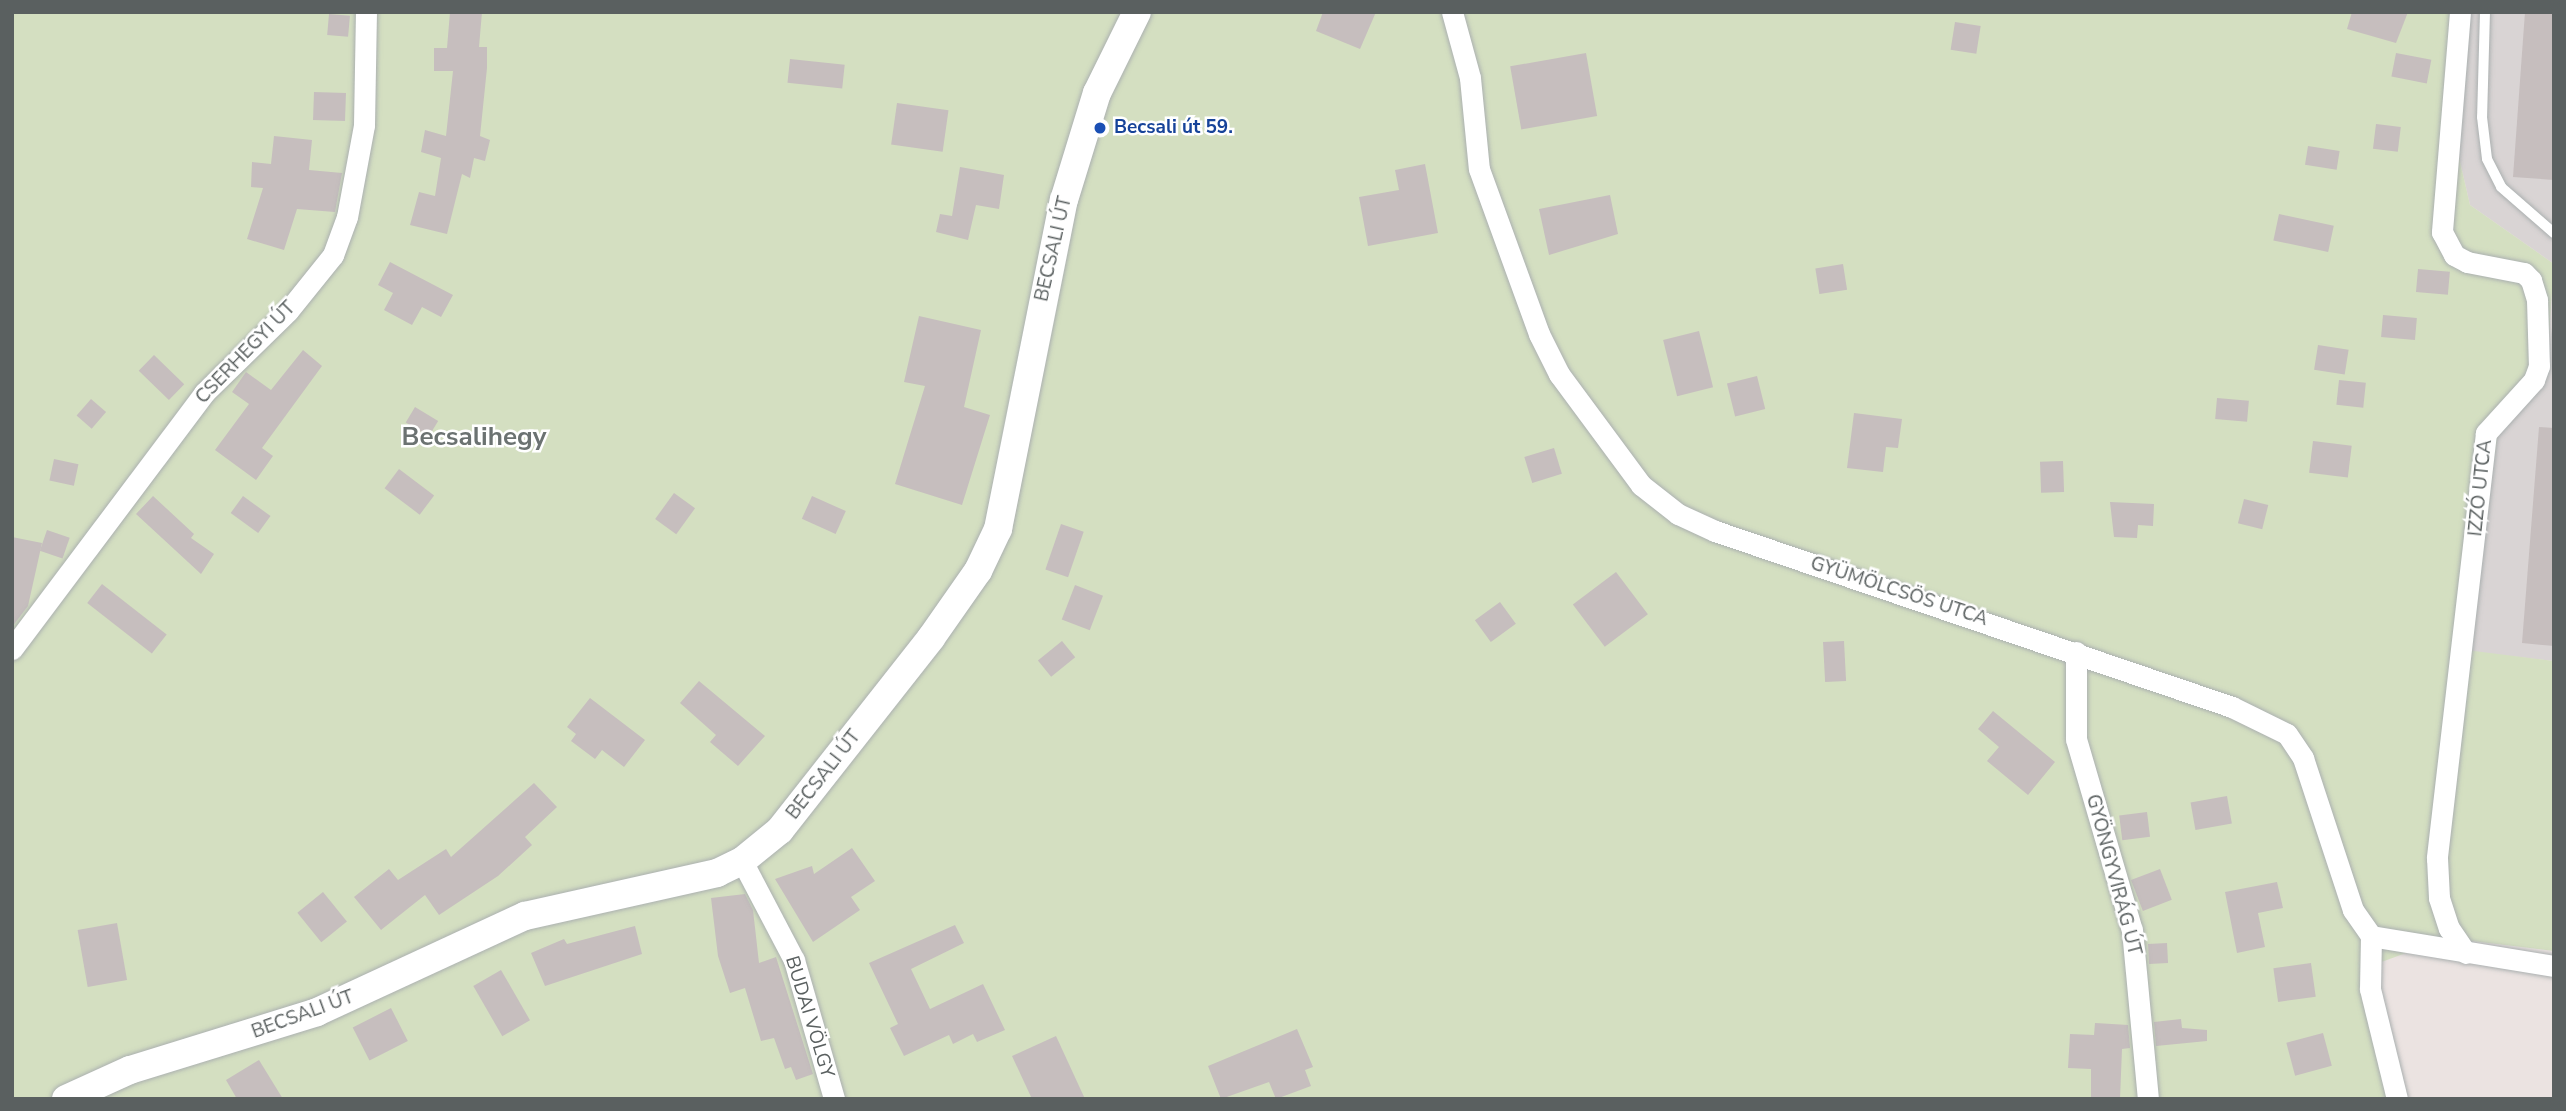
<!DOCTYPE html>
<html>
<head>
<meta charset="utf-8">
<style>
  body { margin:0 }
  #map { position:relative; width:2566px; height:1111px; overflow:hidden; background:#ebe3e1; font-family:"Nunito Sans",sans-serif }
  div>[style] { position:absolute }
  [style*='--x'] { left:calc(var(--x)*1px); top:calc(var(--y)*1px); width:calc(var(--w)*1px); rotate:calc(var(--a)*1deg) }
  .industrial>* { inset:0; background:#d9d4d4 }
  .green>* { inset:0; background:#d4dfc1 }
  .building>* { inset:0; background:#c6bebe; transform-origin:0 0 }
  .roads { filter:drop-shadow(0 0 2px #abb0b0) drop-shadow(0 0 2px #abb0b0) }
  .lane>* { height:10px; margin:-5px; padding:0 5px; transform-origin:5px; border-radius:5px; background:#fff }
  .street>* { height:21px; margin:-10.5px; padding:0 10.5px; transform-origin:10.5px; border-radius:10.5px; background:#fff }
  .secondary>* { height:28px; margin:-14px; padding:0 14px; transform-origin:14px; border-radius:14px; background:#fff }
  .dots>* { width:19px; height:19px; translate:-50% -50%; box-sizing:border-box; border:4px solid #fff; border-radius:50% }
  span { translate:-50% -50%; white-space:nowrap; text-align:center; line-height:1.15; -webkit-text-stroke:5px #fff; paint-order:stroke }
  .transit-label { font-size:19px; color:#164399; font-weight:700 }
  .left { translate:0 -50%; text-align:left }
  .street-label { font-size:19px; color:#5a6060 }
  .district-label { font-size:26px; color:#6b7271; font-weight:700 }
  .frame { position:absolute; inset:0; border:14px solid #5a6060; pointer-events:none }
</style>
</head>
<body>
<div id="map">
  <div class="industrial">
    <div style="clip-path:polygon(2466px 12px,2554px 12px,2554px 264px,2470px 205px,2453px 131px)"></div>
    <div style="clip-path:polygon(2554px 311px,2554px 661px,2466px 651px,2499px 427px,2546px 377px)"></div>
  </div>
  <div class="green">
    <div style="clip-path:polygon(12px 12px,2466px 12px,2453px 131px,2470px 205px,2554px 264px,2546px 377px,2499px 427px,2466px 650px,2554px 661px,2554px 951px,2447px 938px,2376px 964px,2398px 1099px,12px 1099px)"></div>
  </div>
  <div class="building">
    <div style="clip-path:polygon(450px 12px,482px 12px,479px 47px,487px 47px,487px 68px,480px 136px,490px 140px,485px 161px,474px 158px,470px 178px,462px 174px,447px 234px,410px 225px,419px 192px,435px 196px,441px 158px,421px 152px,425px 130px,446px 136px,453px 71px,434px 71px,434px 48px,447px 48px)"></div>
    <div style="clip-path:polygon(1323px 12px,1376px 12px,1360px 49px,1316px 31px)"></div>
    <div style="clip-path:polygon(2352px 12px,2408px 12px,2396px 43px,2347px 29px)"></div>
    <div style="clip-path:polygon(2525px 12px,2554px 12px,2554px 180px,2513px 177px)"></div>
    <div style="left:329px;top:14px;width:21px;height:21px;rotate:5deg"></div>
    <div style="left:1955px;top:22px;width:26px;height:28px;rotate:9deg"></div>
    <div style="left:1586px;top:53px;width:64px;height:77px;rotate:80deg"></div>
    <div style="left:2396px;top:53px;width:36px;height:24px;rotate:11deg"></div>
    <div style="left:790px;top:59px;width:55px;height:24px;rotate:6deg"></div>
    <div style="left:314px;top:92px;width:32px;height:28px;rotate:2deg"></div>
    <div style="left:897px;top:103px;width:52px;height:42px;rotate:8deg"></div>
    <div style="left:2376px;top:124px;width:25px;height:25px;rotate:7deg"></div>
    <div style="clip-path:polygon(274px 136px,312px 140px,309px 170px,342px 173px,335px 212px,297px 209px,284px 250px,247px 239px,263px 188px,251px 187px,252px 162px,271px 164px)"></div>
    <div style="left:2308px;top:146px;width:32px;height:19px;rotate:9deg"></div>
    <div style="clip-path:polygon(1425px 164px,1438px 233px,1368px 246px,1359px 197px,1399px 190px,1395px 170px)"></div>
    <div style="clip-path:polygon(960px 167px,1004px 175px,999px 209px,976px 205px,968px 240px,936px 232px,940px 214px,952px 216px)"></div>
    <div style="clip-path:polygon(1610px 195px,1618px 234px,1549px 255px,1539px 209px)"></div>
    <div style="left:2279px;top:214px;width:56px;height:27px;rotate:12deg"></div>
    <div style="clip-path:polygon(390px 262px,453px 295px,441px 317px,422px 307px,412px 325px,384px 310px,393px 293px,378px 285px)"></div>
    <div style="left:1843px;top:264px;width:26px;height:28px;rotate:81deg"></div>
    <div style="left:2418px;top:269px;width:32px;height:23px;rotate:5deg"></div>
    <div style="left:2383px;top:315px;width:34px;height:22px;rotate:5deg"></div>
    <div style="clip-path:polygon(919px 316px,981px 330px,964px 407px,990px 415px,962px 505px,895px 484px,925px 386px,904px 382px)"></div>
    <div style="left:1699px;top:331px;width:58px;height:37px;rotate:76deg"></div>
    <div style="left:2318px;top:345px;width:31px;height:25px;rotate:9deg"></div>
    <div style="clip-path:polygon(303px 350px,322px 366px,262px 448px,273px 456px,256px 480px,215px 450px,249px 404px,232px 392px,246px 372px,271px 390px)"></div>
    <div style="left:154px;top:355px;width:42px;height:22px;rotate:44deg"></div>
    <div style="left:1757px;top:376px;width:34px;height:31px;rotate:76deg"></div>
    <div style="left:2339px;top:380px;width:27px;height:25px;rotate:6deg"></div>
    <div style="left:2217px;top:398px;width:32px;height:21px;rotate:5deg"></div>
    <div style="left:91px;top:399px;width:20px;height:22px;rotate:41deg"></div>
    <div style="left:415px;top:407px;width:27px;height:18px;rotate:31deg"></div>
    <div style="clip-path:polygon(1854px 413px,1902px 419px,1898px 448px,1886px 447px,1883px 472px,1847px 468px)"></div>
    <div style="clip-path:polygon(2539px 427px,2554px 428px,2554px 646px,2522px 643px)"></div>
    <div style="left:2313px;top:441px;width:39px;height:32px;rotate:7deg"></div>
    <div style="left:1554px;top:448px;width:27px;height:31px;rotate:73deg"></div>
    <div style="left:54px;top:459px;width:25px;height:22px;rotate:12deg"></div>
    <div style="left:2063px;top:461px;width:31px;height:23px;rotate:88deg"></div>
    <div style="left:399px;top:469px;width:44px;height:24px;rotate:37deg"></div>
    <div style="left:674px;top:493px;width:26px;height:32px;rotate:36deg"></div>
    <div style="clip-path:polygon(153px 496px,194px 534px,191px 538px,214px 554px,201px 574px,136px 514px)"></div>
    <div style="left:243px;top:496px;width:34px;height:21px;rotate:36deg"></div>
    <div style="left:812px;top:496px;width:37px;height:25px;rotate:24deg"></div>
    <div style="left:2244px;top:499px;width:25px;height:25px;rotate:14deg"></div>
    <div style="clip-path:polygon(2110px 502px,2154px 504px,2153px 526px,2138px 525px,2137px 538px,2114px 537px)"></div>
    <div style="left:1061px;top:524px;width:24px;height:48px;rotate:19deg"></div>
    <div style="left:47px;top:530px;width:24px;height:22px;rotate:19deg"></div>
    <div style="clip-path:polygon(12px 537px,42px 543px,28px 606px,12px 627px)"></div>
    <div style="left:1616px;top:572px;width:53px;height:54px;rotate:53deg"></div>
    <div style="left:102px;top:584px;width:82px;height:24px;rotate:38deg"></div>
    <div style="left:1075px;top:585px;width:30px;height:37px;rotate:21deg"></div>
    <div style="left:1500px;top:602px;width:27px;height:31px;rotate:54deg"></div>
    <div style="left:1062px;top:641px;width:21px;height:31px;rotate:51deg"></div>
    <div style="left:1844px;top:641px;width:40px;height:21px;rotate:87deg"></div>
    <div style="clip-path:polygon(699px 681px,765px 736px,738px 766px,710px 742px,716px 735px,680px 703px)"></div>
    <div style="clip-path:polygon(590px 698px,645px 740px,624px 767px,602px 750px,595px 759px,571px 741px,576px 734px,567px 727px)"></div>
    <div style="clip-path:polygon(1993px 711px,2055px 762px,2028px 795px,1987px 761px,1999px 747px,1978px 729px)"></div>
    <div style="clip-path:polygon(534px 783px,557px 807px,525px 837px,532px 845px,498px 876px,439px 915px,425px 895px,381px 930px,354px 897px,389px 869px,398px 880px,446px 849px,451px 857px)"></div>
    <div style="left:2227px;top:796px;width:28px;height:37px;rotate:80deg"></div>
    <div style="left:2147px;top:812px;width:25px;height:28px;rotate:83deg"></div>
    <div style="clip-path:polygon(852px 848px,875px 881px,851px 897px,860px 910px,813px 942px,775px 879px,812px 866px,814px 874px)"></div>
    <div style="left:2160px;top:869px;width:33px;height:31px;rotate:69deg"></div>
    <div style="clip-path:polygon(2277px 882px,2283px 908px,2258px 913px,2265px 947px,2237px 953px,2225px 892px)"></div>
    <div style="left:323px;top:892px;width:38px;height:33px;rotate:51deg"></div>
    <div style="clip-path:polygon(745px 894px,753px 910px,759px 963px,776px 957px,813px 1074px,796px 1080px,791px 1067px,785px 1069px,774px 1038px,761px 1041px,745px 988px,730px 993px,718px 956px,711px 898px)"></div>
    <div style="left:117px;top:923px;width:58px;height:40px;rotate:80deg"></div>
    <div style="clip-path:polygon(955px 925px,964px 943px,911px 969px,930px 1009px,983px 984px,1005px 1030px,977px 1042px,973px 1034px,953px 1044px,949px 1035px,904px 1056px,890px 1028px,898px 1024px,869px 963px)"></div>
    <div style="clip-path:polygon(635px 926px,642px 954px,545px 986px,531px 953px,564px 939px,567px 944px)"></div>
    <div style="left:2167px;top:943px;width:20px;height:19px;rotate:87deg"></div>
    <div style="left:2311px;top:963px;width:34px;height:38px;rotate:82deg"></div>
    <div style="left:501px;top:970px;width:58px;height:32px;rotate:60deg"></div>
    <div style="left:391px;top:1008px;width:37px;height:43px;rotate:63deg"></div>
    <div style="clip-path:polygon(2181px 1019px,2182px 1028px,2207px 1030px,2207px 1041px,2156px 1046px,2154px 1022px)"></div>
    <div style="clip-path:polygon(2095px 1023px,2128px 1025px,2130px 1048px,2122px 1049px,2120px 1099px,2091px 1099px,2091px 1069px,2068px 1068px,2070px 1034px,2094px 1035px)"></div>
    <div style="clip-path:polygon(1297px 1029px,1313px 1067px,1305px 1070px,1311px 1086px,1276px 1099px,1269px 1082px,1221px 1099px,1208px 1066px)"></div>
    <div style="left:2323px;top:1033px;width:34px;height:38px;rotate:75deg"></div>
    <div style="clip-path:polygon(1056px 1036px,1085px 1099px,1032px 1099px,1012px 1056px)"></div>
    <div style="clip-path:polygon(259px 1060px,283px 1099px,237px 1099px,226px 1080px)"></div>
  </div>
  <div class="roads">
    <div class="lane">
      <div style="--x:2485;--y:12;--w:105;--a:91.6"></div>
      <div style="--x:2482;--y:117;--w:42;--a:83.2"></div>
      <div style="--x:2487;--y:159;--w:31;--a:63"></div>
      <div style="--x:2501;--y:187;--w:70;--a:41"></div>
    </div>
    <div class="street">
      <div style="--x:1452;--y:12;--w:68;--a:74.7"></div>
      <div style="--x:1470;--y:78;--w:91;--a:84.4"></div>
      <div style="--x:1479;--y:169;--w:176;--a:70"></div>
      <div style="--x:1539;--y:334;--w:45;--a:63.4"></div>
      <div style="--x:1559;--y:374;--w:138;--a:53.5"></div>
      <div style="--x:1641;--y:485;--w:47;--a:38.1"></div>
      <div style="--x:1678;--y:514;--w:41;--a:24.7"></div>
      <div style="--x:1715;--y:531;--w:546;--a:18.8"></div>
      <div style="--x:2232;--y:707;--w:61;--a:26.1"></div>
      <div style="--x:2287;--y:734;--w:29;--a:56"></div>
      <div style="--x:2303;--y:758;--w:160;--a:71.8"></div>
      <div style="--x:2353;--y:910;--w:32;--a:55"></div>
      <div style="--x:2371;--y:936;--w:53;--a:91.1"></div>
      <div style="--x:2370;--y:989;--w:113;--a:76.2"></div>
      <div style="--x:2460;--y:12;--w:221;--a:94.7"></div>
      <div style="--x:2442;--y:232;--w:26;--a:62"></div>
      <div style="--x:2454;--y:255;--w:15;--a:28"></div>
      <div style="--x:2467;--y:262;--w:58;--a:10.9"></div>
      <div style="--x:2524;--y:273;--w:10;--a:45"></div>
      <div style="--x:2531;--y:280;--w:21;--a:73"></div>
      <div style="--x:2537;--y:300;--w:66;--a:88.3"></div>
      <div style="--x:2539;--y:366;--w:15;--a:110"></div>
      <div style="--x:2534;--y:380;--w:72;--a:132.2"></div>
      <div style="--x:2486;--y:433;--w:428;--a:96.6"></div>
      <div style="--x:2437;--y:858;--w:40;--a:87.1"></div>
      <div style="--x:2439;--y:898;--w:32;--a:72"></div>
      <div style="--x:2449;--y:928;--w:30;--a:56"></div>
      <div style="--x:12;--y:649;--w:320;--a:-53.1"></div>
      <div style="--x:204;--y:393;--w:117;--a:-44.3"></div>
      <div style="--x:288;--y:311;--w:72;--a:-51.2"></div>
      <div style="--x:333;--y:255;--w:40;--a:-69.8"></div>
      <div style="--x:347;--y:217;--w:94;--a:-79.5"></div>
      <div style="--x:364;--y:125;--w:113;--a:-89"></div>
      <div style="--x:2076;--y:652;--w:87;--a:90"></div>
      <div style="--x:2076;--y:739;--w:199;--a:73.7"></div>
      <div style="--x:2132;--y:930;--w:170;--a:84.6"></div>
      <div style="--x:742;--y:861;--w:112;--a:62.3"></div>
      <div style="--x:794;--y:960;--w:145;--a:73.9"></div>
      <div style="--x:2371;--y:936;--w:185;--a:9.3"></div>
    </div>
    <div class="secondary">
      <div style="--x:66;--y:1099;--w:70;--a:-24.4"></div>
      <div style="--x:130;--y:1070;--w:196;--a:-17.2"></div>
      <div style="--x:317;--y:1012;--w:229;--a:-24.8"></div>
      <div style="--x:525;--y:916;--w:197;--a:-12.6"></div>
      <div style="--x:717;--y:873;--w:28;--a:-26"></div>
      <div style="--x:742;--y:861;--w:49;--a:-39.2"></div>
      <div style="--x:780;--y:830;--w:244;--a:-51.8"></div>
      <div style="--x:931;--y:638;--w:82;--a:-55"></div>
      <div style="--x:978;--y:571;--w:47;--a:-64.5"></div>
      <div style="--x:998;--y:529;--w:336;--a:-78.7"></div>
      <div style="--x:1064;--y:200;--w:112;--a:-72.9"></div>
      <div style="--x:1097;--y:93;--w:90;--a:-63.7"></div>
    </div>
  </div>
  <div class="dots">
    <div style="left:1100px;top:128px;background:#1a4fb4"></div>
  </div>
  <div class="transit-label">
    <span class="left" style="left:1114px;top:128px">Becsali út 59.</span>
  </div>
  <div class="street-label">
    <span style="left:1054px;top:249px;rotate:-77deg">BECSALI ÚT</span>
    <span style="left:246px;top:353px;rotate:-46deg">CSERHEGYI ÚT</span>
    <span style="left:2481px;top:488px;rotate:-84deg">IZZÓ UTCA</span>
    <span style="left:1899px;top:592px;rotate:18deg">GYÜMÖLCSÖS UTCA</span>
    <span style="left:824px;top:775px;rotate:-52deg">BECSALI ÚT</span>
    <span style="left:2113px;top:875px;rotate:75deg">GYÖNGYVIRÁG ÚT</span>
    <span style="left:303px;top:1015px;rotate:-20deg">BECSALI ÚT</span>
    <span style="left:809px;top:1017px;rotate:73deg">BUDAI VÖLGY</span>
  </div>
  <div class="district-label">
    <span style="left:474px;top:437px">Becsalihegy</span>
  </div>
  <div class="frame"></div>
</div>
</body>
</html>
